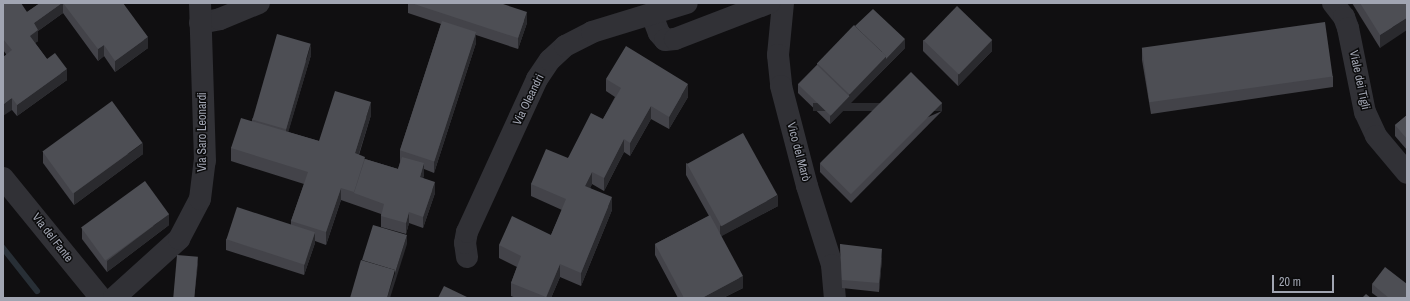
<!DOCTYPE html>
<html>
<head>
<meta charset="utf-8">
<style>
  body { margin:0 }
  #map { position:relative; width:1410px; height:301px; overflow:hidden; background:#100f11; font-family:"Archivo Narrow",sans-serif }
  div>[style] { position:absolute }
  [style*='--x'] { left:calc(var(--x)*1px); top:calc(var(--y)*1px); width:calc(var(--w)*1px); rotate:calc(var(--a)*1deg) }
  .stream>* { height:6px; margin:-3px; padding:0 3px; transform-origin:3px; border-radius:3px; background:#282f36 }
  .minor>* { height:22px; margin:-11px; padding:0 11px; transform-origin:11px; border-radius:11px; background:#313136 }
  .wall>* { inset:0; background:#434349 }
  .shaded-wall>* { inset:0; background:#2a2a2e; transform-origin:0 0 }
  .building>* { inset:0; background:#4d4e54; transform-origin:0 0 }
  span { translate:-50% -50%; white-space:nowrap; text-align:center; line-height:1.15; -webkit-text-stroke:3px #0b0b0c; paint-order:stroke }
  .street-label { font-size:12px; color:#a1a5b2 }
  .frame { position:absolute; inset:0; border:4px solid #a1a5b2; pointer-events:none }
  .scale { position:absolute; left:1272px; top:275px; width:62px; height:18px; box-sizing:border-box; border:2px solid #a1a5b2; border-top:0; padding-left:5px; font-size:12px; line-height:14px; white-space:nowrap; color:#a1a5b2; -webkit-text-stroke:3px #0b0b0c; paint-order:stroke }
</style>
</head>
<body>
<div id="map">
  <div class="stream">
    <div style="--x:3;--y:248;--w:55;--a:51.7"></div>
  </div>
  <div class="minor">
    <div style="--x:783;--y:3;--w:52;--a:95.5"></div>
    <div style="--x:778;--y:55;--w:31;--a:84"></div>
    <div style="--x:781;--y:86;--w:103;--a:75.4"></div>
    <div style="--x:807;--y:186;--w:83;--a:72.4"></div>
    <div style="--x:832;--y:265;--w:33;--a:85"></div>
    <div style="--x:1333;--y:3;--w:18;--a:52"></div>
    <div style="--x:1344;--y:17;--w:12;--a:70"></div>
    <div style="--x:1348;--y:28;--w:86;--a:78.6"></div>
    <div style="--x:1365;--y:112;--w:26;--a:65"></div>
    <div style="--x:1376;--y:136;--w:48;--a:50"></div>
    <div style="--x:652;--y:15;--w:19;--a:69"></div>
    <div style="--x:659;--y:33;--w:9;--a:49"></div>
    <div style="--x:665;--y:40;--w:10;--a:-6"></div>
    <div style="--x:675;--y:39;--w:101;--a:-21"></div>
    <div style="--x:200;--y:23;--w:20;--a:-11"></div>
    <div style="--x:220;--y:19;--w:42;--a:-22.3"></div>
    <div style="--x:3;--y:178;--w:155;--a:50.8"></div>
    <div style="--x:467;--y:257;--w:14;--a:-98"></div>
    <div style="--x:465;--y:243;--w:11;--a:-80"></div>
    <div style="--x:467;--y:232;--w:168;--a:-65.4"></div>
    <div style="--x:537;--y:79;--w:23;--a:-56"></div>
    <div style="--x:550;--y:60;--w:21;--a:-43"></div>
    <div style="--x:565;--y:46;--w:30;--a:-27"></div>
    <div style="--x:592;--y:32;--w:99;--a:-17"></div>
    <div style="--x:114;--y:298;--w:88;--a:-42.2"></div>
    <div style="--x:179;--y:239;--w:45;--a:-62.3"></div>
    <div style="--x:200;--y:199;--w:38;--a:-83"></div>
    <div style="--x:205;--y:161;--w:158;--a:-91.8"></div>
  </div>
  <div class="wall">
    <div style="clip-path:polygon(3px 3px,27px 12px,40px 3px,123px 3px,148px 48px,115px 72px,104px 56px,98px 61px,63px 13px,38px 31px,38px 41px,35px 43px,47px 59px,67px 80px,17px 116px,12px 110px,6px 54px,3px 50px)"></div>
    <div style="clip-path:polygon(408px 3px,500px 3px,527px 23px,518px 49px,476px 35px,476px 43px,434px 173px,424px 169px,424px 175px,423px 178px,435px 193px,423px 228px,409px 223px,406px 234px,381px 227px,381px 214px,341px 200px,326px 245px,315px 241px,315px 243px,304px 275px,226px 250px,226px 239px,291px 225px,291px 221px,304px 184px,231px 161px,231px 148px,252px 121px,252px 119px,311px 55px,288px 132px,319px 141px,371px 115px,359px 155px,365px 159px,398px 169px,400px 162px,400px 150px,441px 24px,408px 13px)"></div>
    <div style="clip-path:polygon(1352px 3px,1407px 3px,1380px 48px)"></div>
    <div style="clip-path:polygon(923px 40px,992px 51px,958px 86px,923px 51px)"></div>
    <div style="clip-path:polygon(905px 48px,830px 124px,798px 93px,798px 84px,817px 65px,817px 63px)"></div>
    <div style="clip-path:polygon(1142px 49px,1333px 76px,1333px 87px,1151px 114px,1142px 60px)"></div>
    <div style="clip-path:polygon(606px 79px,688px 97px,669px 129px,651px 119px,630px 156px,624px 152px,604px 191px,592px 184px,590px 188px,612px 210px,581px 286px,560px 277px,551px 298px,516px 298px,511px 296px,511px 283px,517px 267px,499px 258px,499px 245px,551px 235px,562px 210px,531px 196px,531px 184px,568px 158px,603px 119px,615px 97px,606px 91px)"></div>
    <div style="clip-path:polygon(942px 111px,851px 203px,820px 172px,820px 164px)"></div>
    <div style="clip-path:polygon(1407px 115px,1407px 150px,1395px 136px,1395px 125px)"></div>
    <div style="clip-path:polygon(43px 152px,143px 154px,74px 205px,43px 163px)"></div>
    <div style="clip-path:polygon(686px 163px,778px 206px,721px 236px,743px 288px,723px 298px,678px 298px,655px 255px,655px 244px,709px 216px,686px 175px)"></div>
    <div style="clip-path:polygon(169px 225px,107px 272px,82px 239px,82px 228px)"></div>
    <div style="clip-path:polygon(840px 244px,882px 258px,879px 292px,842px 288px)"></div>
    <div style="clip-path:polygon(1407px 256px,1407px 267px,1406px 266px,1406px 257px)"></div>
    <div style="clip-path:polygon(1372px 284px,1407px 298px,1379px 298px,1372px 293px)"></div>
  </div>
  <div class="shaded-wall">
    <div style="clip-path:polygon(62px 3px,63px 3px,63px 13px,38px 31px,38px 41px,30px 47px,30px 36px,34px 23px)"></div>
    <div style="clip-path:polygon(527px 12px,527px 23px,518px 49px,518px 38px)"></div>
    <div style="clip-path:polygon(1407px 18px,1407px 30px,1380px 48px,1380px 35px)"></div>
    <div style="clip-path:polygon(476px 32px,476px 43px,434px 173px,434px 162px)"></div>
    <div style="clip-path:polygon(148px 37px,148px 48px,115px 72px,115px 61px)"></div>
    <div style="clip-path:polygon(905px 39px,905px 48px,830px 124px,830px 115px,849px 96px,849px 93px,886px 56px)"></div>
    <div style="clip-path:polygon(992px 40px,992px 51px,958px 86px,958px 74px)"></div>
    <div style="clip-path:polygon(311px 44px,311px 55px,286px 140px,286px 129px)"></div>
    <div style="clip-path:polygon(104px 45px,104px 56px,98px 61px,98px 49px)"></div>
    <div style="clip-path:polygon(67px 69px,67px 80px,17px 116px,17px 105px)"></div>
    <div style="clip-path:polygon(688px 84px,688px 97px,669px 129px,669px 117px)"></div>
    <div style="clip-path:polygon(12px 98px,12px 110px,3px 116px,3px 105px)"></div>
    <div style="clip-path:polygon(371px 102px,371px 115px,355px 166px,355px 153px)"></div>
    <div style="left:942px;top:103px;width:8px;height:129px;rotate:90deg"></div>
    <div style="clip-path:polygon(651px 106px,651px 119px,630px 156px,630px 143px)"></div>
    <div style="clip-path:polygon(624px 139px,624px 152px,604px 191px,604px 178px)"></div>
    <div style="clip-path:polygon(143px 143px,143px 154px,74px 205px,74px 193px)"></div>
    <div style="clip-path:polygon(424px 163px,424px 175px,420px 188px,420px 177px)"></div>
    <div style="clip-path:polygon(592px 172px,592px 184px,585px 199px,585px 186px)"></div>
    <div style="clip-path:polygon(435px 182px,435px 193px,423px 228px,423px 217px)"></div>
    <div style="clip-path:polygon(341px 188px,341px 200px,326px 245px,326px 232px)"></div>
    <div style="clip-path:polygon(778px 195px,778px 206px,720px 237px,720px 226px)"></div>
    <div style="clip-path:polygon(612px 197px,612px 210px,581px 286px,581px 273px)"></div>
    <div style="clip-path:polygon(409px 212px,409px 223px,406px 234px,406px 223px)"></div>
    <div style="clip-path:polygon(169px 214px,169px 225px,107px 272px,107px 261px)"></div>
    <div style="clip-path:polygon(315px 232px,315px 243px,304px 275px,304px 264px)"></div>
    <div style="clip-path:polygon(407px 235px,407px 244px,390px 298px,387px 298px)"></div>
    <div style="clip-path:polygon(882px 249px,882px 258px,879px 292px,879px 283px)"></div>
    <div style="clip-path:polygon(198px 257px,198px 265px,194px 298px,193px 298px)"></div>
    <div style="clip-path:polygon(560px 264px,560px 277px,551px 298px,546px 298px)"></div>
    <div style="clip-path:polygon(743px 276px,743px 288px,723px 298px,702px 298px)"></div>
  </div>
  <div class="building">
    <div style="clip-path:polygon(3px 3px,21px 3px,27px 12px,40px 3px,62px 3px,34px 23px,38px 30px,30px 36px,47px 59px,55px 53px,67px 69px,17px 105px,12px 98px,3px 105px,3px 57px,12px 50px,3px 39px)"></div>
    <div style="clip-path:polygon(63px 3px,123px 3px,148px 37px,115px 61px,104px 45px,98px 49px)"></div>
    <div style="clip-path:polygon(411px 3px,500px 3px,527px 12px,518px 38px)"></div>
    <div style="clip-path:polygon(1360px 3px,1407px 3px,1407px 18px,1380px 35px)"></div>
    <div style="left:957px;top:6px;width:49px;height:48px;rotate:44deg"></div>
    <div style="clip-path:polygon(873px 9px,905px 39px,886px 59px,886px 56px,855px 26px)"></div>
    <div style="left:442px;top:21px;width:36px;height:136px;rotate:18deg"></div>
    <div style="left:1325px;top:22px;width:55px;height:185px;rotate:82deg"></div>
    <div style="left:854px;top:25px;width:45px;height:53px;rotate:44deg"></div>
    <div style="left:277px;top:34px;width:35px;height:89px;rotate:16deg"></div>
    <div style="clip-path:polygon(626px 46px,688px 84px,669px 117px,651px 106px,630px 143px,624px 139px,604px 178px,592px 172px,585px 186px,612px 197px,581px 273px,560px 264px,546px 297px,511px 283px,521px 256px,499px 245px,512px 216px,551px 235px,566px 199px,531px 184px,546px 149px,568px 158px,591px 113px,603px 119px,621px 88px,606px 79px)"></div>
    <div style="left:817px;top:65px;width:45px;height:27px;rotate:44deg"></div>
    <div style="left:911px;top:72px;width:44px;height:129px;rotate:45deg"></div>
    <div style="clip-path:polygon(335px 91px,371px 102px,355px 153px,365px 157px,354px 192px,341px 188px,326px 232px,291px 221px,308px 172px,231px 148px,241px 118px,319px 141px)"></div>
    <div style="left:112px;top:101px;width:52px;height:86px;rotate:54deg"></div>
    <div style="clip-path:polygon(1407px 115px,1407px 139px,1395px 125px)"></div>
    <div style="left:743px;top:133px;width:71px;height:64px;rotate:61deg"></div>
    <div style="clip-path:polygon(402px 157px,424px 163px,420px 177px,435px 182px,423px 217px,409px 212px,406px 223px,381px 216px,384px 204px,354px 193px,365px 159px,398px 169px)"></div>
    <div style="left:145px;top:181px;width:41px;height:79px;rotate:54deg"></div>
    <div style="left:237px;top:207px;width:82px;height:34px;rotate:18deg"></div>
    <div style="clip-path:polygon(710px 215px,743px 276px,702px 298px,684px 298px,655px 244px)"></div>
    <div style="clip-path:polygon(373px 225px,407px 235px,395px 273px,395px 270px,362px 260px)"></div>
    <div style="clip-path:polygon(840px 244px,882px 249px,879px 283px,842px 280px)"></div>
    <div style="left:177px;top:255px;width:21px;height:43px;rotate:5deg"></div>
    <div style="clip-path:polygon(361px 260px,395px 270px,387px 298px,350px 298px)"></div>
    <div style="clip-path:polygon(1385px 267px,1407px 284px,1407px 298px,1389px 298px,1372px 284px)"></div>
    <div style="clip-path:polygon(444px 286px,469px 298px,438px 298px)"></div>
    <div style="clip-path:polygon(1366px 294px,1371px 298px,1362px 298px)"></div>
  </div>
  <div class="street-label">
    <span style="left:1359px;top:80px;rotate:78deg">Viale dei Tigli</span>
    <span style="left:529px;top:100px;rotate:-64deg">Via Oleandri</span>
    <span style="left:203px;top:132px;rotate:-90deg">Via Saro Leonardi</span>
    <span style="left:798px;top:152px;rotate:75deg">Vico del Marò</span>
    <span style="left:52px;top:238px;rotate:52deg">Via del Fante</span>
  </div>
  <div class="frame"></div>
  <div class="scale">20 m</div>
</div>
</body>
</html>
